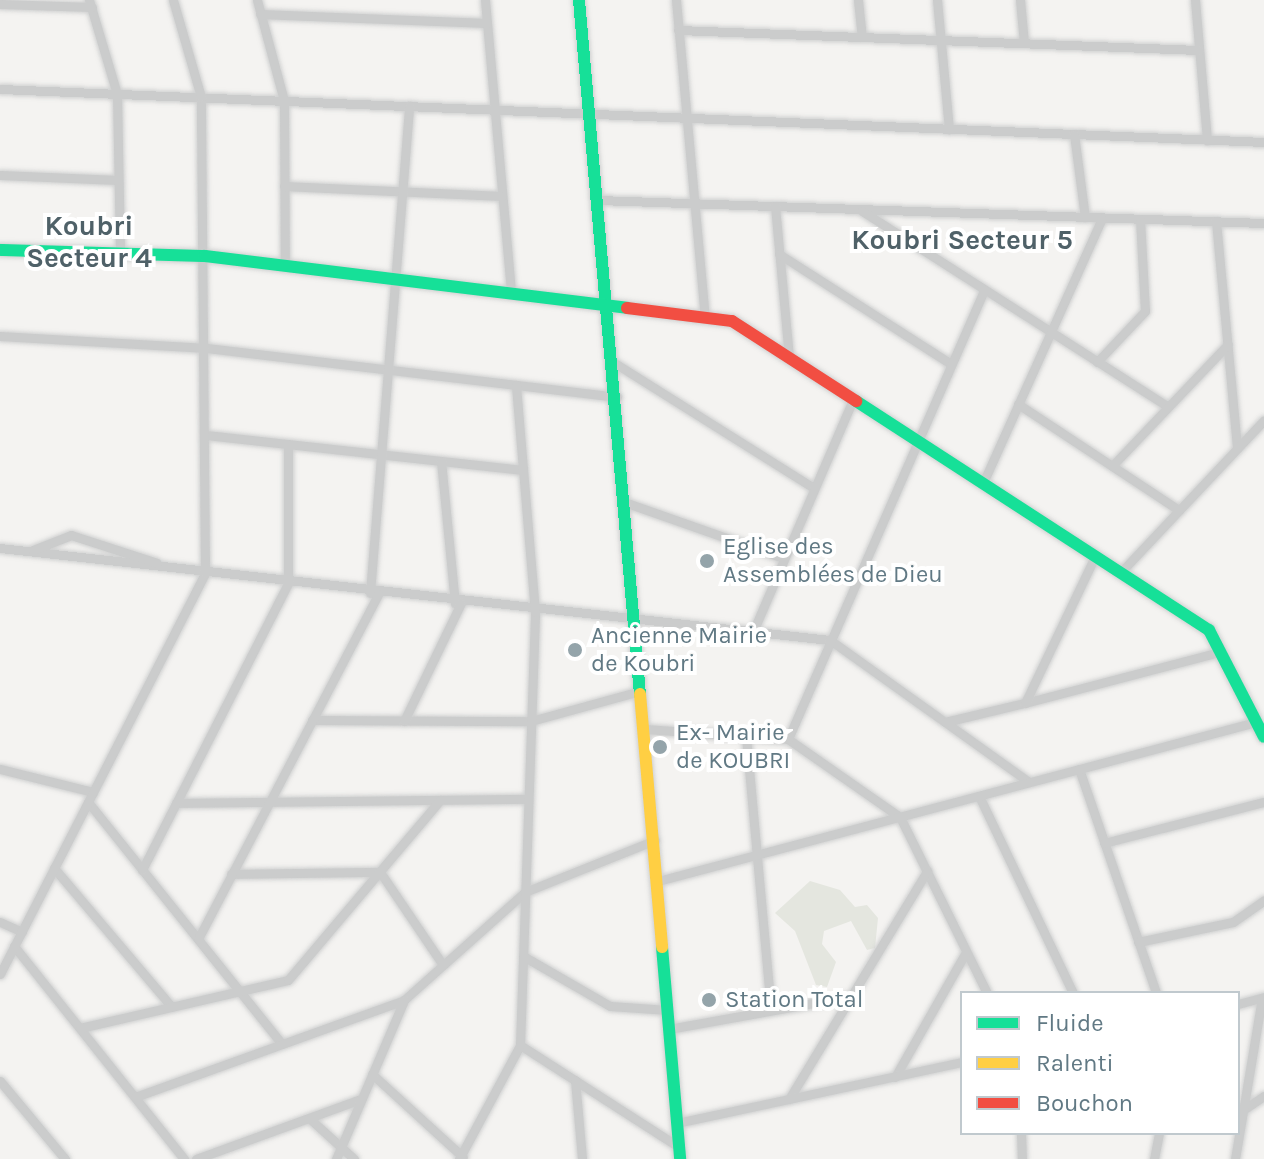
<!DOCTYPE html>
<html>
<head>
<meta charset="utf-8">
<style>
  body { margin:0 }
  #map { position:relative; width:1264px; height:1159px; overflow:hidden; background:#f4f3f1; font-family:Karla,sans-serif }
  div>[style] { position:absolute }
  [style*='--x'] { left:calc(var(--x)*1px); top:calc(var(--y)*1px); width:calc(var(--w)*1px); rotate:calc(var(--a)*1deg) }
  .green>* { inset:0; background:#e4e6df }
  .roads { filter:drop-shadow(0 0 2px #d0d1d1) drop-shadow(0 0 2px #d0d1d1) }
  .street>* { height:9px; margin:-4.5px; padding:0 4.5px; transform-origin:4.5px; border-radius:4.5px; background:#cbcccc }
  .fast>* { height:12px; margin:-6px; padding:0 6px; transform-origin:6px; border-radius:6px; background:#16e098 }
  .slow>* { height:12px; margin:-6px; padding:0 6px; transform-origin:6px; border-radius:6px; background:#ffcf43 }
  .jam>* { height:12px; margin:-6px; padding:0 6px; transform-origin:6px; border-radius:6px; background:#f24e42 }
  .dots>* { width:22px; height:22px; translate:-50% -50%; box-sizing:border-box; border:4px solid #fff; border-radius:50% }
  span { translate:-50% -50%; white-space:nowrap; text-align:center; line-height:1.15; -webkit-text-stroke:8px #fff; paint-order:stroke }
  .poi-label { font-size:24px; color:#617984 }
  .left { translate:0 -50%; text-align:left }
  .quarter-label { font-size:28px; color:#4f6168; font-weight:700 }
  .legend { position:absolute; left:960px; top:991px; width:280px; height:144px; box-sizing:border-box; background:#fff; border:2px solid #c0c9ce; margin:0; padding:10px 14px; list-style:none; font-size:24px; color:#617984 }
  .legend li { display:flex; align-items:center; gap:16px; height:40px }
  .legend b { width:40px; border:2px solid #c0c9ce }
</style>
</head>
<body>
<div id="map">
  <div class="green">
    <div style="clip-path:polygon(810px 881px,840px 890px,855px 907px,867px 905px,878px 918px,875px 948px,867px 950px,851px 921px,824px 931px,822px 944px,836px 962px,827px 987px,816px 985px,795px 931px,775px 913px)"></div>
  </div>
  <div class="roads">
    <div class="street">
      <div style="--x:89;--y:0;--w:98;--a:73.4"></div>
      <div style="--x:117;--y:94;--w:160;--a:88.9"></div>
      <div style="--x:257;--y:0;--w:105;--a:75"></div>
      <div style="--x:284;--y:101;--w:165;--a:89.7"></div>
      <div style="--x:485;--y:0;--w:293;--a:84.9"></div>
      <div style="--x:676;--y:0;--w:318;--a:84.8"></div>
      <div style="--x:858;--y:0;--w:37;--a:84"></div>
      <div style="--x:937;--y:0;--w:130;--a:84.7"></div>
      <div style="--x:1020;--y:0;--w:43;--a:84.7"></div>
      <div style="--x:1195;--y:0;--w:141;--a:85.1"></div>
      <div style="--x:0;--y:4;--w:92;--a:1.9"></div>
      <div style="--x:260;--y:14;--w:227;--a:2.3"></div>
      <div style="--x:678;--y:30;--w:521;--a:2.2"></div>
      <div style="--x:0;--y:89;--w:1265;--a:2.4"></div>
      <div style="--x:1074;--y:134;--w:84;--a:82.5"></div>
      <div style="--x:0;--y:175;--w:118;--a:2.4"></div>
      <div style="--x:284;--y:186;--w:218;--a:2.6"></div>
      <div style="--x:598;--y:200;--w:666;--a:1.98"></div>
      <div style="--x:775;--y:206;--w:153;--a:84.7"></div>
      <div style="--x:862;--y:211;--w:363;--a:32.6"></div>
      <div style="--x:1216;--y:221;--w:228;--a:84.7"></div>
      <div style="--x:779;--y:254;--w:204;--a:32.6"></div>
      <div style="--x:0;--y:336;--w:207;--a:3.3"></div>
      <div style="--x:207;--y:348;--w:413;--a:6.8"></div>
      <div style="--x:613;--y:362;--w:237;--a:32.1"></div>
      <div style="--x:1097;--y:362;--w:70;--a:-46.7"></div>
      <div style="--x:1145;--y:311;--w:92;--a:-93.1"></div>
      <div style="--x:1018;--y:404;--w:193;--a:33.4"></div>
      <div style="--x:206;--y:435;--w:319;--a:6.3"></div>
      <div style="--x:441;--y:461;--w:143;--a:84.4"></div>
      <div style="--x:1112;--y:466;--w:168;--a:-46.4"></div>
      <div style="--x:983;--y:483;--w:290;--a:-65.8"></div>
      <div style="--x:627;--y:503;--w:165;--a:19.4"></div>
      <div style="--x:0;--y:548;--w:835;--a:6.33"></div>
      <div style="--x:830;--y:640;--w:244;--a:35.5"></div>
      <div style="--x:33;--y:550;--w:41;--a:-21.5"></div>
      <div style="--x:71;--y:535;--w:90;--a:18"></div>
      <div style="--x:1120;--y:573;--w:210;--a:-46.7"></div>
      <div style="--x:370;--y:593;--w:489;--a:-85.4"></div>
      <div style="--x:752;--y:634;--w:256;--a:-66.7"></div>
      <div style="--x:1025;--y:703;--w:202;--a:-14.7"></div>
      <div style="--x:312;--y:720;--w:219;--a:0.3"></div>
      <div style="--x:531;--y:721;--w:113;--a:-15.4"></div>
      <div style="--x:404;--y:721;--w:131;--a:-64.2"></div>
      <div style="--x:945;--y:722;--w:82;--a:-13.4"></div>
      <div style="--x:1025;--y:703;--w:163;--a:-64.5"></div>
      <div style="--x:646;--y:729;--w:142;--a:4"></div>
      <div style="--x:788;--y:739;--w:136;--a:34.9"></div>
      <div style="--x:900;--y:817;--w:196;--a:63.7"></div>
      <div style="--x:746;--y:736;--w:275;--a:84.8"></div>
      <div style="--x:788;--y:739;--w:490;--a:-66.4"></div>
      <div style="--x:0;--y:769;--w:96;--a:13.9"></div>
      <div style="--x:1079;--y:769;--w:237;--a:71"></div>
      <div style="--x:979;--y:796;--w:218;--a:64.5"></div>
      <div style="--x:88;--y:802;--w:310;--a:51.3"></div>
      <div style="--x:176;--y:803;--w:352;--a:-0.7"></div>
      <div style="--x:1104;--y:843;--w:165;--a:-14.4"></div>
      <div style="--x:54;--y:868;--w:182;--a:49.7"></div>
      <div style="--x:142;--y:870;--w:322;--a:-63"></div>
      <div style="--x:288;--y:583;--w:139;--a:-90"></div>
      <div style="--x:231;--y:874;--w:149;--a:-0.8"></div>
      <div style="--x:380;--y:872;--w:112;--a:55.9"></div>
      <div style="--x:658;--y:881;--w:619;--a:-14.89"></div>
      <div style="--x:0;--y:922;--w:24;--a:24"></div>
      <div style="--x:198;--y:939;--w:389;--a:-62.4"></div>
      <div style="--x:1138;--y:942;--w:97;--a:-11.9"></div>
      <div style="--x:1233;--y:922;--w:38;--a:-35"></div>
      <div style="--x:14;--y:946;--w:273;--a:51.4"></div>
      <div style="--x:523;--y:956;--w:100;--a:29.9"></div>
      <div style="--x:610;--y:1006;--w:58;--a:3.9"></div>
      <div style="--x:0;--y:974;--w:450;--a:-62.9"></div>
      <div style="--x:205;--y:573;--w:476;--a:-90.5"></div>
      <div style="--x:201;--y:97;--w:101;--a:-106.1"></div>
      <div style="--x:1238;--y:1004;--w:27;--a:-15"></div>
      <div style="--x:80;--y:1028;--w:213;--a:-13"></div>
      <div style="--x:288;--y:980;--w:236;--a:-49.8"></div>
      <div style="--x:669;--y:1029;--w:186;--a:-10.2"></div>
      <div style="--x:520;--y:1045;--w:189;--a:32.7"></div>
      <div style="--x:372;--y:1074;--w:123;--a:42.4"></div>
      <div style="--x:895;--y:1077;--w:144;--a:-60.4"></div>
      <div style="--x:575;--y:1080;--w:79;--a:84.9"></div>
      <div style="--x:0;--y:1081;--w:102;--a:50.2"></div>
      <div style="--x:135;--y:1097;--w:286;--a:-19.8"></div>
      <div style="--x:404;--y:1000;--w:162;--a:-41.8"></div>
      <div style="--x:525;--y:892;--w:140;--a:-21.8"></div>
      <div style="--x:789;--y:1099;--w:267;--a:-58.8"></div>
      <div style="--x:1243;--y:1110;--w:25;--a:-34"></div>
      <div style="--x:309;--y:1118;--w:61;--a:42.3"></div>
      <div style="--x:677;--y:1123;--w:291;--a:-12.1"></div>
      <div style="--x:1021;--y:1133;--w:26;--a:88"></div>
      <div style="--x:196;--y:1159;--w:176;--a:-20"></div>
      <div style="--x:336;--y:1159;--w:173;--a:-66.8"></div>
      <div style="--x:459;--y:1159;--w:129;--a:-61.8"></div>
      <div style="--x:520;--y:1045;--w:433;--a:-88"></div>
      <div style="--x:535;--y:612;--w:228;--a:-94.8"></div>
      <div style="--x:1154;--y:1159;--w:26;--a:-79"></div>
      <div style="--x:1235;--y:1159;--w:163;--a:-80.5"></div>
    </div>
    <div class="fast">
      <div style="--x:579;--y:0;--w:697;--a:84.98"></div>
      <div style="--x:0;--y:250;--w:205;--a:1.7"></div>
      <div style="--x:205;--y:256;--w:425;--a:7"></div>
      <div style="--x:856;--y:401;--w:421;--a:33"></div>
      <div style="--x:1209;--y:630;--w:120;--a:62.8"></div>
      <div style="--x:662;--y:947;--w:213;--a:85.1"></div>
    </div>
    <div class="slow">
      <div style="--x:640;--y:694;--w:254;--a:85"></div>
    </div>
    <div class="jam">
      <div style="--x:627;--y:308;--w:106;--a:7.1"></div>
      <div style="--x:732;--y:321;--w:148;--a:32.8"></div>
    </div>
  </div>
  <div class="dots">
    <div style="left:707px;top:561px;background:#94a4aa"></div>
    <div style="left:575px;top:650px;background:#94a4aa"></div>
    <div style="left:660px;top:747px;background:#94a4aa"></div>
    <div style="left:709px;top:1000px;background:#94a4aa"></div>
  </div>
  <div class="poi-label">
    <span class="left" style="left:723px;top:561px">Eglise des<br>Assemblées de Dieu</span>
    <span class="left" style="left:591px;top:650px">Ancienne Mairie<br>de Koubri</span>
    <span class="left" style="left:676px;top:747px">Ex- Mairie<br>de KOUBRI</span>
    <span class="left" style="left:725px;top:1000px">Station Total</span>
  </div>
  <div class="quarter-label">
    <span style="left:89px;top:242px">Koubri<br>Secteur 4</span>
    <span style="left:962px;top:240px">Koubri Secteur 5</span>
  </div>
  <ul class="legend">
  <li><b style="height:10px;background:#16e098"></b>Fluide</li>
  <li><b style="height:10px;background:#ffcf43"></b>Ralenti</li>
  <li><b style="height:10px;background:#f24e42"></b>Bouchon</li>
  </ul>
</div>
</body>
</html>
